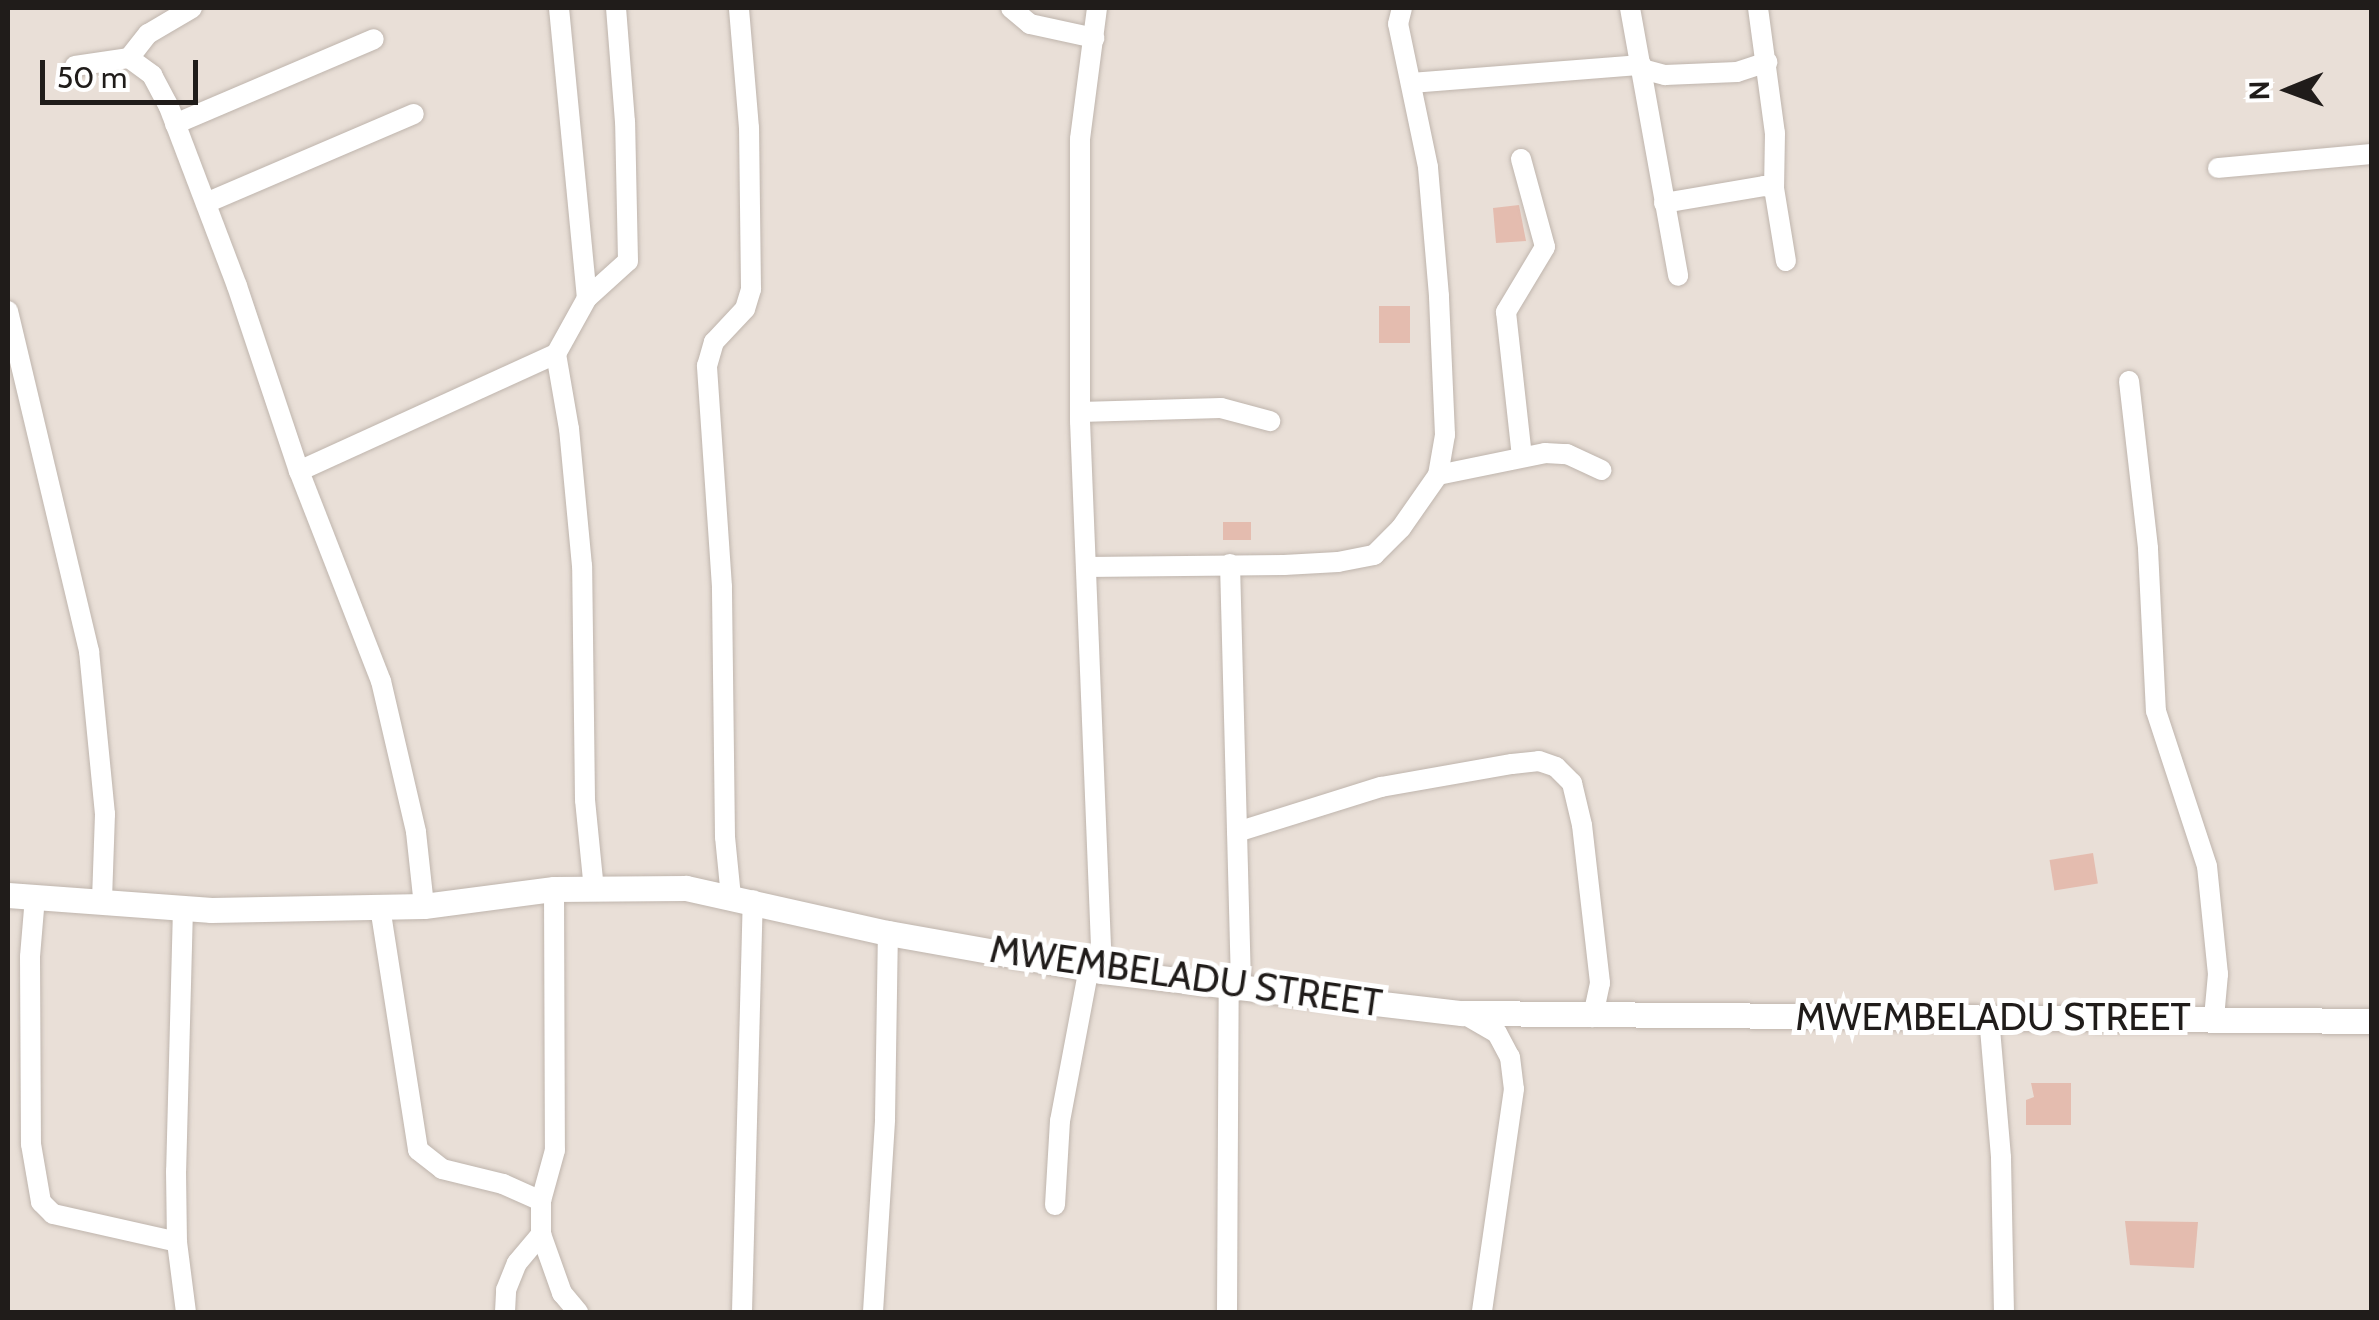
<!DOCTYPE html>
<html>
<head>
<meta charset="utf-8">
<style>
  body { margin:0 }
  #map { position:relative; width:2379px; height:1320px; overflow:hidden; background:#e9dfd7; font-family:Cabin,sans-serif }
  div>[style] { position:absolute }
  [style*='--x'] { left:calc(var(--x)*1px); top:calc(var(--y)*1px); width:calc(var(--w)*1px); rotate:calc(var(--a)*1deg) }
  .building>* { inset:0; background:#e4bcaf; transform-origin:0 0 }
  .roads { filter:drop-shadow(0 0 2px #bfb5ad) drop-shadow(0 0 2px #bfb5ad) }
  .minor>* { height:20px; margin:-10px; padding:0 10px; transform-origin:10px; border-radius:10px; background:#fff }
  .tertiary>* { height:25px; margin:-12.5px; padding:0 12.5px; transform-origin:12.5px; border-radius:12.5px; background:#fff }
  span { translate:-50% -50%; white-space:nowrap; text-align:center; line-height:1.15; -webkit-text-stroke:10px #fff; paint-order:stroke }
  .street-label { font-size:38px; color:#201c1a }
  .frame { position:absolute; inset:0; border:10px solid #201c1a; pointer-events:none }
  .north { position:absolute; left:2239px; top:40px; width:100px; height:100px; -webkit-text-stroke:8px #fff; paint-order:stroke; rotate:269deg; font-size:28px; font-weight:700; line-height:40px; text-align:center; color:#201c1a }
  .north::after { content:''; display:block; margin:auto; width:35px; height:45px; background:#201c1a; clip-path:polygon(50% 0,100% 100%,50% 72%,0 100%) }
  .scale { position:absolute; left:40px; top:60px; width:158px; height:45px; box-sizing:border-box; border:5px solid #201c1a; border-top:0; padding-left:12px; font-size:30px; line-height:35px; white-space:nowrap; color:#201c1a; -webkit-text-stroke:8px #fff; paint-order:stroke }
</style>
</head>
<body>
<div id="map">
  <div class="building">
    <div style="clip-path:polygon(1519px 205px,1526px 241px,1496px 243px,1493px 208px)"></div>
    <div style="left:1410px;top:306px;width:37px;height:31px;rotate:90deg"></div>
    <div style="left:1251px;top:522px;width:18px;height:28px;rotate:90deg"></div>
    <div style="left:2093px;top:853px;width:31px;height:44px;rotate:81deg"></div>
    <div style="clip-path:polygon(2031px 1083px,2071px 1083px,2071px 1125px,2026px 1125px,2026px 1100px,2034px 1097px)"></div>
    <div style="clip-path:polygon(2125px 1221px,2198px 1222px,2194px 1268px,2130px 1265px)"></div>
  </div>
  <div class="roads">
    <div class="minor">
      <div style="--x:559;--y:8;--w:291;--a:84.5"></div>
      <div style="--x:1011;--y:8;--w:25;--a:40"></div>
      <div style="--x:1030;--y:24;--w:66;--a:12.3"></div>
      <div style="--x:1097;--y:8;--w:132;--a:97.4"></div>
      <div style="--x:1080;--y:139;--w:282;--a:90"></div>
      <div style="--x:1080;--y:421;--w:550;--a:87.71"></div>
      <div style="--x:1630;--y:8;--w:272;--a:79.8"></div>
      <div style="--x:1758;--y:8;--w:126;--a:82.3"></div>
      <div style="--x:1775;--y:133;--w:55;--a:91"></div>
      <div style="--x:129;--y:58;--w:31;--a:-52"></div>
      <div style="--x:148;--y:34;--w:51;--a:-30.6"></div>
      <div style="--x:75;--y:66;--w:55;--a:-8.4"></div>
      <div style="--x:129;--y:58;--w:29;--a:36"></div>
      <div style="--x:152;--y:75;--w:36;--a:62"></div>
      <div style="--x:169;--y:107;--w:191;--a:69.2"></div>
      <div style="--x:237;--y:286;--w:195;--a:71.5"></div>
      <div style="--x:299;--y:471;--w:225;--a:68.7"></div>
      <div style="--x:381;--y:681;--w:155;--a:76.9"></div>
      <div style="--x:416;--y:832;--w:74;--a:83.8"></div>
      <div style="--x:1642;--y:69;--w:24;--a:15"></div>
      <div style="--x:1665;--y:75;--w:72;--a:-2.4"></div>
      <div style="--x:1737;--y:72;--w:32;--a:-18"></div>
      <div style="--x:1411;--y:83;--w:231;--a:-4.5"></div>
      <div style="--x:175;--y:124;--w:216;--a:-23.1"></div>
      <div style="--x:1521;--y:159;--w:91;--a:74.7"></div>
      <div style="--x:1545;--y:247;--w:76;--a:121"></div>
      <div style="--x:1506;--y:312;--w:146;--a:83.7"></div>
      <div style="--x:2218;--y:168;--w:155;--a:-5.2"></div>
      <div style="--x:206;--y:203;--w:226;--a:-23.2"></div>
      <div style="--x:1664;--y:203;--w:101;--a:-9.6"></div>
      <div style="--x:1764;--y:186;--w:10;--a:11"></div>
      <div style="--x:1774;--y:188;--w:74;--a:80.7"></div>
      <div style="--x:8;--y:311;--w:350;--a:76.6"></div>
      <div style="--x:89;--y:651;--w:164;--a:84.4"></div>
      <div style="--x:105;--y:814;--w:88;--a:92"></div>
      <div style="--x:2129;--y:381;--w:169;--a:83.5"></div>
      <div style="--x:2148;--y:549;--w:162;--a:87.2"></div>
      <div style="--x:2156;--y:711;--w:163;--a:71.8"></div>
      <div style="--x:2207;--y:866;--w:109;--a:84.2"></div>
      <div style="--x:2218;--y:974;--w:44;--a:95.2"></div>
      <div style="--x:1080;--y:412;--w:141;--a:-1.6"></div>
      <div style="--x:1221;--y:408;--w:51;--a:14.9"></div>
      <div style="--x:299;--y:471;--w:282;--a:-24.5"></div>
      <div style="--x:1438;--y:475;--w:109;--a:-11.6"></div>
      <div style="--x:1545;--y:453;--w:22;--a:3"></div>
      <div style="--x:1567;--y:454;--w:38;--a:25"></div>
      <div style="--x:1230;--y:564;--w:421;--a:88.5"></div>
      <div style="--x:1086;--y:567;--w:198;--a:-0.6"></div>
      <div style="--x:1284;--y:565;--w:54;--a:-3.2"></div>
      <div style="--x:1338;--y:562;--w:37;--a:-11"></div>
      <div style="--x:1374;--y:555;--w:38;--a:-45"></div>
      <div style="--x:1401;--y:528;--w:65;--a:-55.1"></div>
      <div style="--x:1438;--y:475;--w:41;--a:-80.1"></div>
      <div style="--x:1445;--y:435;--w:139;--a:-92.5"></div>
      <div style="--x:1439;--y:296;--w:129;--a:-94.9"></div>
      <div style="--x:1428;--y:167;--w:146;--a:-101.8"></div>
      <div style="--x:1398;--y:24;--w:16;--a:-76"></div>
      <div style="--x:1237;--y:832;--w:151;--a:-17.4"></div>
      <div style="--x:1381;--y:787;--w:133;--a:-10"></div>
      <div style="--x:1512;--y:764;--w:27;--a:-6"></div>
      <div style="--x:1539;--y:761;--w:18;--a:19"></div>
      <div style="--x:1556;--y:767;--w:23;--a:45"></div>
      <div style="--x:1572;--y:783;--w:43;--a:76.6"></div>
      <div style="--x:1582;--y:825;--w:159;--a:83.5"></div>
      <div style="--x:1600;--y:983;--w:35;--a:102"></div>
      <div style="--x:554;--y:889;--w:261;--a:89.8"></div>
      <div style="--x:555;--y:1150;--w:53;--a:105.4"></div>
      <div style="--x:541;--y:1201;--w:33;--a:90"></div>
      <div style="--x:541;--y:1234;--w:63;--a:70.4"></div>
      <div style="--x:562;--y:1293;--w:25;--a:50"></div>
      <div style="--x:594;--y:890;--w:90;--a:-95.7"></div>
      <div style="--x:585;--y:800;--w:234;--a:-90.7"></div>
      <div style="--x:582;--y:566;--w:138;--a:-95.4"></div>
      <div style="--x:569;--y:429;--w:76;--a:-99.8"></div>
      <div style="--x:556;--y:354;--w:64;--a:-61"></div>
      <div style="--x:587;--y:298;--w:55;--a:-42.1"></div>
      <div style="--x:628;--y:261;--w:139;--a:-91.2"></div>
      <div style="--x:625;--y:122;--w:114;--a:-94.5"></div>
      <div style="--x:35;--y:897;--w:60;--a:94.8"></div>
      <div style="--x:30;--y:957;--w:187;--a:89.7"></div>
      <div style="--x:31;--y:1144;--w:59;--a:80.2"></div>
      <div style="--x:41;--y:1202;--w:17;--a:45"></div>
      <div style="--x:53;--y:1214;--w:127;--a:12.7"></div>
      <div style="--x:731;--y:897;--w:60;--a:-95.7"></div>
      <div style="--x:725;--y:837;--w:250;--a:-90.7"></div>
      <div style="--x:722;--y:587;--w:222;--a:-93.9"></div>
      <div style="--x:707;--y:366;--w:25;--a:-74"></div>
      <div style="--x:714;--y:342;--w:45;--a:-46.8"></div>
      <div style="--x:745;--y:309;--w:21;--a:-73"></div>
      <div style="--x:751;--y:289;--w:161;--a:-90.7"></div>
      <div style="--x:749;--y:128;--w:120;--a:-94.8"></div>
      <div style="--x:380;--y:907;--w:246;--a:81.1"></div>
      <div style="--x:418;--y:1150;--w:31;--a:38"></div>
      <div style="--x:442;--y:1169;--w:63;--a:13.8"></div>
      <div style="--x:503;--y:1184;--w:42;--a:24.1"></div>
      <div style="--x:183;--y:908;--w:263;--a:91.5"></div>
      <div style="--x:176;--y:1171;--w:71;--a:89.2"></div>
      <div style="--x:177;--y:1242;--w:71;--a:82.7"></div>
      <div style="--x:1464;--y:1014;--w:38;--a:30"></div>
      <div style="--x:1497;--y:1033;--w:27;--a:62"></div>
      <div style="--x:1510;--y:1057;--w:32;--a:83"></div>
      <div style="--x:1514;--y:1089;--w:225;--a:98.2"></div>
      <div style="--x:1989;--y:1017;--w:142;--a:85.1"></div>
      <div style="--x:2001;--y:1158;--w:154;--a:88.9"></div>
      <div style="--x:1055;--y:1205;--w:84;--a:-86.6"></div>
      <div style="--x:1060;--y:1121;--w:156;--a:-79.3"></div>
      <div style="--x:505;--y:1312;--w:22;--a:-87"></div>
      <div style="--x:506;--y:1290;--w:29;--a:-68"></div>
      <div style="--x:517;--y:1263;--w:38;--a:-50"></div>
      <div style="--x:742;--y:1312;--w:412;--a:-88.5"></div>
      <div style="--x:873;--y:1312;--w:193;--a:-86.4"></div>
      <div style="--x:885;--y:1119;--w:186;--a:-89.1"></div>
      <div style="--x:1227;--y:1312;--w:328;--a:-89.7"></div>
    </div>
    <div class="tertiary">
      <div style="--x:8;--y:895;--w:204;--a:4.2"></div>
      <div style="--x:211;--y:910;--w:213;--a:-1.1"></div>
      <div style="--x:424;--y:906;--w:131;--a:-7.5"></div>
      <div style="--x:554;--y:889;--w:132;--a:-0.4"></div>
      <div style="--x:686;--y:888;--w:207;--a:12.6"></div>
      <div style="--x:888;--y:933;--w:217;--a:10.1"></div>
      <div style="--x:1102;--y:971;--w:362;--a:6.7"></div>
      <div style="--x:1462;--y:1013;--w:910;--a:0.5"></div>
    </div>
  </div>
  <div class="street-label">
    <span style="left:1186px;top:976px;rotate:8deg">MWEMBELADU STREET</span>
    <span style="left:1993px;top:1017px">MWEMBELADU STREET</span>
  </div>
  <div class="frame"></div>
  <div class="north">N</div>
  <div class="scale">50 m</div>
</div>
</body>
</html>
